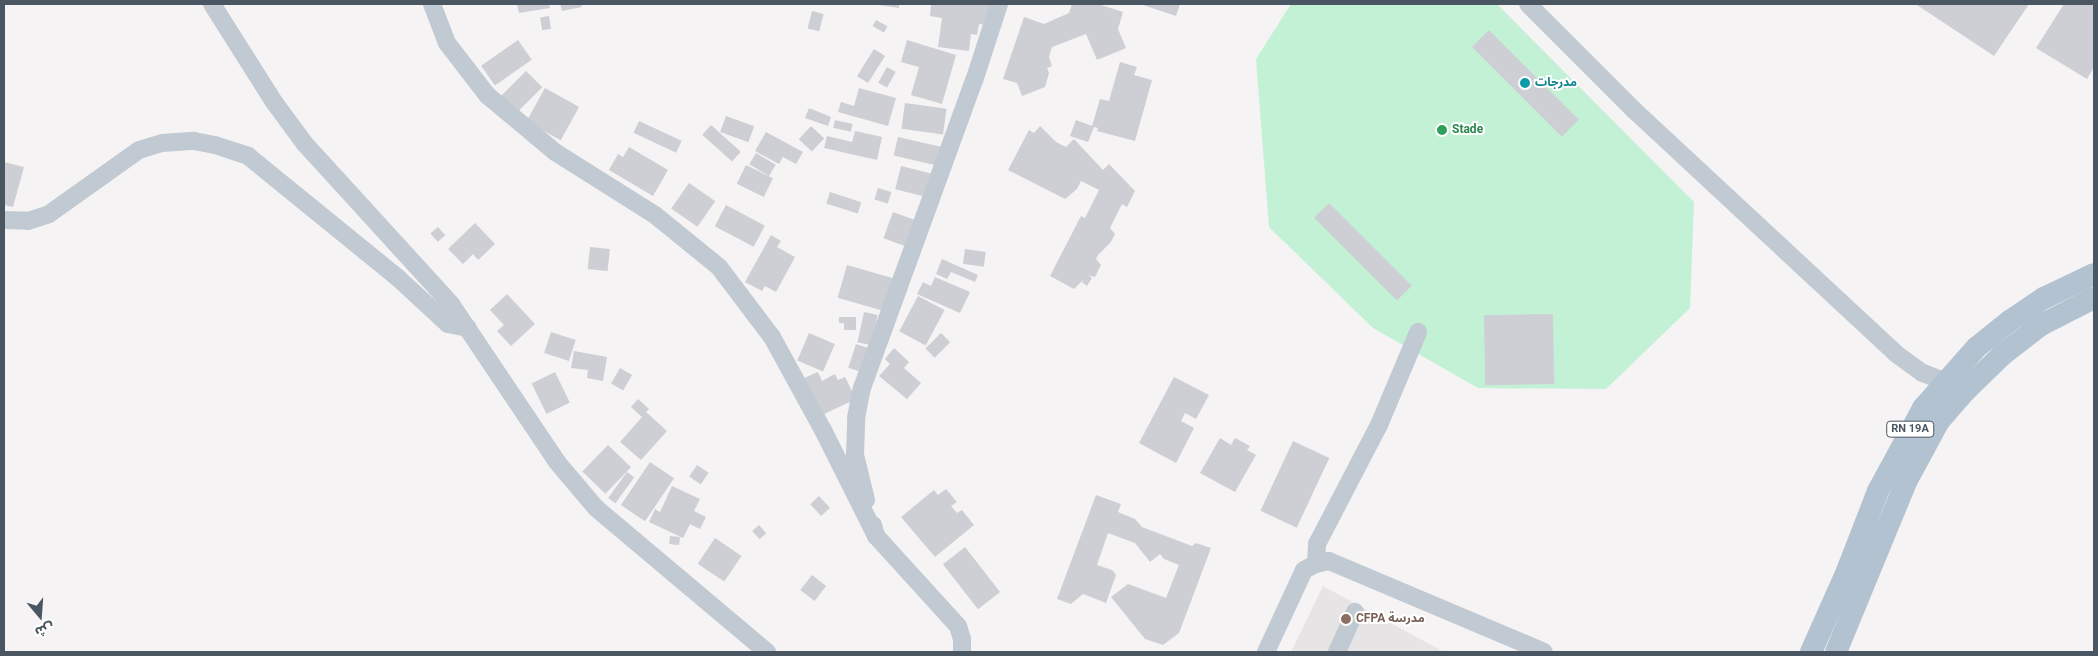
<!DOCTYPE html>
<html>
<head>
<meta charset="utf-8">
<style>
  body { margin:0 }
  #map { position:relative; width:2098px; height:656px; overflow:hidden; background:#f5f3f3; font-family:Roboto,"Noto Sans Arabic",sans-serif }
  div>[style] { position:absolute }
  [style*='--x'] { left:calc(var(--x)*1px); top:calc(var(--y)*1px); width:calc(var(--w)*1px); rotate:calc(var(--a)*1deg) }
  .education>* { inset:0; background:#e6e4e5 }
  .green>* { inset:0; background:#c3f1d5 }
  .building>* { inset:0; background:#cdcfd5; transform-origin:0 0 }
  .minor>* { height:18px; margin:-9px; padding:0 9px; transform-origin:9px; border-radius:9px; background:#c1cad2 }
  .major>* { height:22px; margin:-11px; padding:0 11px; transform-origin:11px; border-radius:11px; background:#b3c2d1 }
  .dots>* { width:14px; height:14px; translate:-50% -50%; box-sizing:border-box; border:2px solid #fff; border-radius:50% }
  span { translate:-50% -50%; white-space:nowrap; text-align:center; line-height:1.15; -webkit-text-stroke:4px #fff; paint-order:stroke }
  .shield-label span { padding:1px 4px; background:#fff; border:1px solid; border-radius:4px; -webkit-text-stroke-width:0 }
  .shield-label { font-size:11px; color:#4a5661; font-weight:700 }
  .culture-label { font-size:12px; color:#0d838f; font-weight:700 }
  .left { translate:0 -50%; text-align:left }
  .leisure-label { font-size:12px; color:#27864d; font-weight:700 }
  .education-label { font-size:12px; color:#785e54; font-weight:700 }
  .frame { position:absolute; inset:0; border:5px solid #4a5661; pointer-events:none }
  .north { position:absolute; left:15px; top:591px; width:50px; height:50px; -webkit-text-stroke:4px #fff; paint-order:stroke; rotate:162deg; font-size:14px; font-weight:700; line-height:20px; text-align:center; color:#4a5661 }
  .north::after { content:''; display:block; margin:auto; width:18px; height:22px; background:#4a5661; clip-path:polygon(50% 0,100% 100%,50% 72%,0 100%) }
</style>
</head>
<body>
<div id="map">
  <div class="education">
    <div style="clip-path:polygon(1323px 586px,1444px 652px,1291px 652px)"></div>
  </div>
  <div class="green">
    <div style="clip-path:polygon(1291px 4px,1497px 4px,1694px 202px,1690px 308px,1606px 389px,1478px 388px,1373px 328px,1269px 227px,1256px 59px)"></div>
  </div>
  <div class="building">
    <div style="clip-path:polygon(517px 4px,549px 4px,550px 8px,519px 13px)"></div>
    <div style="clip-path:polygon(560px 4px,581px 4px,582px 7px,562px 11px)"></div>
    <div style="clip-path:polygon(872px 4px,899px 4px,899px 8px)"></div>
    <div style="clip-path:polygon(931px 4px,991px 4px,988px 25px,979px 24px,977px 35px,971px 34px,969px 51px,938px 47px,942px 18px,930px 16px)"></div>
    <div style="clip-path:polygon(1072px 4px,1098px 4px,1123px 12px,1118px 29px,1126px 48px,1097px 60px,1086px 34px,1052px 47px,1049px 57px,1052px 66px,1047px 68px,1049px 73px,1045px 87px,1022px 96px,1017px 83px,1003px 79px,1024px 17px,1044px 24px,1069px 13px)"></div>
    <div style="clip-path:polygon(1140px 4px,1180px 4px,1176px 16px)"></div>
    <div style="clip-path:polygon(1918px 4px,2029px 4px,1994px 56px,1917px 5px)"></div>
    <div style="clip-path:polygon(2064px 4px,2094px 4px,2094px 67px,2087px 79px,2036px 48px)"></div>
    <div style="left:812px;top:11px;width:12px;height:18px;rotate:14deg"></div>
    <div style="left:549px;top:16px;width:13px;height:9px;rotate:81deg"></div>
    <div style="left:876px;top:20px;width:13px;height:7px;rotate:29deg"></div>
    <div style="left:1489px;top:30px;width:127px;height:24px;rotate:45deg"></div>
    <div style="left:518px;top:40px;width:24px;height:45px;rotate:55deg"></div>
    <div style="clip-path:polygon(907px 40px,956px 55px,942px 104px,911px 95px,919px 67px,901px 62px)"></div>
    <div style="left:874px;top:49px;width:13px;height:32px;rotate:32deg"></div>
    <div style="clip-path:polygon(1120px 62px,1137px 67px,1134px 75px,1152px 80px,1135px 141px,1097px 131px,1098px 128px,1094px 127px,1088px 142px,1070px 136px,1076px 120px,1092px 126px,1100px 99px,1109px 101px)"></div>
    <div style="left:887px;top:67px;width:10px;height:18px;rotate:29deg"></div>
    <div style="left:526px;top:71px;width:23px;height:35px;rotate:45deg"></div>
    <div style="left:545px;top:88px;width:39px;height:38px;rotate:29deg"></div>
    <div style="clip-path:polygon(859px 88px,896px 98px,888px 126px,838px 112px,841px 102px,854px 106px)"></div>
    <div style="left:905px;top:103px;width:42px;height:26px;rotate:8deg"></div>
    <div style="clip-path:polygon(809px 108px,831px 117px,828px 126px,805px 118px)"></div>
    <div style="left:726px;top:116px;width:30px;height:17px;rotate:20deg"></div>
    <div style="left:835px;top:120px;width:18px;height:8px;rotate:13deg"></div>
    <div style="left:639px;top:121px;width:47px;height:13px;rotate:25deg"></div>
    <div style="left:711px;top:125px;width:40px;height:13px;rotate:42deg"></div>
    <div style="left:811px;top:126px;width:18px;height:18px;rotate:43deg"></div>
    <div style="clip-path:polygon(1040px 126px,1056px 142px,1066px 147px,1074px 139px,1103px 170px,1109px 164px,1135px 191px,1127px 207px,1122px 204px,1110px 228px,1115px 234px,1111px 242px,1098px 255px,1096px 259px,1101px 265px,1095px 277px,1088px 275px,1092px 278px,1087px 286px,1082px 282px,1084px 279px,1074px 289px,1050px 276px,1081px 216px,1085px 218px,1099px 190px,1081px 181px,1077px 189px,1065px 199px,1008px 170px,1029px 130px,1034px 133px)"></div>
    <div style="clip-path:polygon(855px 131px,882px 137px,877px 160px,824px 148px,827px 136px,852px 142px)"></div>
    <div style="clip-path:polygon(766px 132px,803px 152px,796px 164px,783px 157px,779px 164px,755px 151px)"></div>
    <div style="left:898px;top:137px;width:45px;height:19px;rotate:13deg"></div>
    <div style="clip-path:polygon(629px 147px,668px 170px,653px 196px,609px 170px,618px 154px,623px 157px)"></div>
    <div style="left:756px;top:153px;width:23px;height:13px;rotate:31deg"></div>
    <div style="clip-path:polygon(4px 162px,24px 167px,13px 207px,4px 205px)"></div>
    <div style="left:746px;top:165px;width:30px;height:21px;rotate:26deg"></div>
    <div style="left:901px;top:166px;width:32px;height:24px;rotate:14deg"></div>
    <div style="left:689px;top:183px;width:32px;height:31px;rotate:35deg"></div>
    <div style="left:878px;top:188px;width:14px;height:12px;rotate:17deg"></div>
    <div style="left:830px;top:192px;width:33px;height:12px;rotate:18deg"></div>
    <div style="left:1329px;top:203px;width:117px;height:21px;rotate:45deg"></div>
    <div style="left:726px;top:205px;width:44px;height:24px;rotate:28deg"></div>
    <div style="left:893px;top:212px;width:27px;height:28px;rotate:20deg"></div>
    <div style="clip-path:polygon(475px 223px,495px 244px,478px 260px,473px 254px,463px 264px,448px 249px)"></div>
    <div style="left:438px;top:227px;width:11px;height:10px;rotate:49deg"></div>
    <div style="clip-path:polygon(771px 235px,781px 241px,777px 247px,795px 257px,776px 292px,765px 286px,762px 291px,745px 282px)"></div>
    <div style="left:590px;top:247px;width:20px;height:22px;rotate:6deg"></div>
    <div style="left:965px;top:249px;width:21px;height:15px;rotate:8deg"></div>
    <div style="clip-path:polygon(942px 259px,978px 275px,975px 282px,951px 272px,947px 279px,936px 274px)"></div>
    <div style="left:847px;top:265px;width:48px;height:34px;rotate:16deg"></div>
    <div style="clip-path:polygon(935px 277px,970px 292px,960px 313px,917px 294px,923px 282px,931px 286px)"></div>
    <div style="clip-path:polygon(507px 294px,535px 324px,511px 346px,497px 331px,504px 325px,490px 310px)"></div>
    <div style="left:918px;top:296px;width:30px;height:40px;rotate:28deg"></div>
    <div style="left:864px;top:312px;width:14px;height:31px;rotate:12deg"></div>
    <div style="left:1553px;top:314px;width:70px;height:69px;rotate:89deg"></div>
    <div style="clip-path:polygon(839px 317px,856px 317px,856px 330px,844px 330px,844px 323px,839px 323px)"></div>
    <div style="left:551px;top:332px;width:26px;height:22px;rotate:18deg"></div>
    <div style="left:809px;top:333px;width:28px;height:30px;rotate:23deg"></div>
    <div style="left:941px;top:333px;width:13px;height:22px;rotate:45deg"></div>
    <div style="left:856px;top:344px;width:13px;height:25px;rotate:18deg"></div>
    <div style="clip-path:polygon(894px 348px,909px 362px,904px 368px,921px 383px,907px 399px,879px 376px,890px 364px,885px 359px)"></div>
    <div style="clip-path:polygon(574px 351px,607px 357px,603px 381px,587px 378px,588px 370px,571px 368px)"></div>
    <div style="left:620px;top:368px;width:14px;height:18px;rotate:30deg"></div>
    <div style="left:555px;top:372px;width:34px;height:26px;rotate:64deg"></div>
    <div style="clip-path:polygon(818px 372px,822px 381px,835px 374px,838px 380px,845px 377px,856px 399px,822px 415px,804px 378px)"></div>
    <div style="clip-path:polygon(1174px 377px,1209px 395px,1196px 419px,1185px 413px,1181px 421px,1194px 428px,1176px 463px,1139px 443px)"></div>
    <div style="clip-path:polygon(638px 399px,649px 409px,646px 412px,667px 431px,641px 460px,620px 442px,642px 417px,631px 407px)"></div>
    <div style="clip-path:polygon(1220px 438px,1231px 445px,1235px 438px,1250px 446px,1247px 450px,1256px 455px,1235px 492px,1200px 473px)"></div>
    <div style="left:1293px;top:441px;width:40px;height:77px;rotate:25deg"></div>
    <div style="left:608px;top:445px;width:32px;height:37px;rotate:44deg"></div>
    <div style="left:650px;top:462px;width:29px;height:52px;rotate:34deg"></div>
    <div style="left:697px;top:465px;width:14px;height:14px;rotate:34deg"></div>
    <div style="left:627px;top:472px;width:9px;height:32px;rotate:36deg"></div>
    <div style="clip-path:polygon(672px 486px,700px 499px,694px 511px,706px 517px,700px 529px,690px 524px,683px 538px,649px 522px,655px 509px,660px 512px)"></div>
    <div style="clip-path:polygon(946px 489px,957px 502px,951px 506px,957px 513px,962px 510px,974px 525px,935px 557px,901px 517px,934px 490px,938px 495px)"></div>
    <div style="clip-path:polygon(1096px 495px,1121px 504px,1118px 512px,1135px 519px,1142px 527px,1192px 546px,1196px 543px,1211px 548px,1179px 633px,1163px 645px,1145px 639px,1111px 597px,1128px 584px,1166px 598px,1179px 565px,1164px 559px,1160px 554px,1150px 562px,1135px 543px,1108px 533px,1097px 565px,1112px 570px,1116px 575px,1106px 603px,1083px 594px,1071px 604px,1057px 599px)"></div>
    <div style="left:819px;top:496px;width:16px;height:12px;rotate:47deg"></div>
    <div style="left:759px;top:525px;width:11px;height:9px;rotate:49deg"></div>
    <div style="left:670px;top:536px;width:10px;height:8px;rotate:6deg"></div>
    <div style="left:715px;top:538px;width:32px;height:31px;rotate:34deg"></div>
    <div style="left:965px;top:547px;width:57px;height:28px;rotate:52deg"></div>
    <div style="left:812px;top:575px;width:18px;height:19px;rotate:38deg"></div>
  </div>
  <div class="minor">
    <div style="--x:212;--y:4;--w:116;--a:57.7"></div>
    <div style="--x:274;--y:102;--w:52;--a:53.6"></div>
    <div style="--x:305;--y:144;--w:217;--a:47.6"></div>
    <div style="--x:451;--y:304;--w:190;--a:56.1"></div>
    <div style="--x:557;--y:462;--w:60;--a:49.7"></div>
    <div style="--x:596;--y:508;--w:224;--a:40.1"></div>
    <div style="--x:432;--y:4;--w:42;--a:69"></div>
    <div style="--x:447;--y:43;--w:66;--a:52.4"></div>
    <div style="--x:487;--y:95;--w:89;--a:40"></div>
    <div style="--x:555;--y:152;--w:118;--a:32.2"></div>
    <div style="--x:655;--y:215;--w:82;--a:39.1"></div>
    <div style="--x:719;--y:267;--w:88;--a:52.9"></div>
    <div style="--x:772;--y:337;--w:106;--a:61.3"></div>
    <div style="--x:823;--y:430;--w:119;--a:63.4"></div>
    <div style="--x:1528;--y:4;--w:151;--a:45"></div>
    <div style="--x:1635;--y:111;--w:355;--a:42.9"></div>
    <div style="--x:1895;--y:353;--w:34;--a:36"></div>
    <div style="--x:1923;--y:373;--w:22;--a:21"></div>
    <div style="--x:4;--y:220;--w:24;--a:2"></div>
    <div style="--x:28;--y:221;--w:22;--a:-18"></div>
    <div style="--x:49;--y:214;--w:110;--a:-35.4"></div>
    <div style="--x:139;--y:150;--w:24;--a:-17"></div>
    <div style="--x:162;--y:143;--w:32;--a:-4"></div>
    <div style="--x:194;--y:141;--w:21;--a:11"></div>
    <div style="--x:215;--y:145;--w:35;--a:18"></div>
    <div style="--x:248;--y:156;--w:193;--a:39.1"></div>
    <div style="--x:398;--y:278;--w:68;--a:42.6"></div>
    <div style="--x:448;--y:324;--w:20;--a:11"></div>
    <div style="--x:866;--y:500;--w:46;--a:-103.7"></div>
    <div style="--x:855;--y:455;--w:37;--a:-88"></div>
    <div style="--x:856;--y:418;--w:31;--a:-79"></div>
    <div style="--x:862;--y:388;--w:327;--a:-70"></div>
    <div style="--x:974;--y:81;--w:81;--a:-72"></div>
    <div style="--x:873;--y:525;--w:11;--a:75"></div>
    <div style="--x:876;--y:536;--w:122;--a:47.7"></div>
    <div style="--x:958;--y:626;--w:14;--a:73"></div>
    <div style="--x:962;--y:639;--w:13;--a:90"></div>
    <div style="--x:1316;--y:564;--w:20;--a:-87"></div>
    <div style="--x:1317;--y:544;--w:134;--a:-62.5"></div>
    <div style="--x:1379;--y:425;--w:101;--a:-67.2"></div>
    <div style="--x:1266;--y:652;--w:90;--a:-65.1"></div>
    <div style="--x:1304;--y:570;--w:13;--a:-27"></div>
    <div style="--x:1316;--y:564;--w:13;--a:-13"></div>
    <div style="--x:1329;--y:561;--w:233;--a:22.9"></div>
    <div style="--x:1337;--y:652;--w:44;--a:-65.8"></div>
  </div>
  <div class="major">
    <div style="--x:1811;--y:652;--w:89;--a:-66"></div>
    <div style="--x:1847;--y:571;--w:86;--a:-68.8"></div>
    <div style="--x:1878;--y:491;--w:94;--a:-61.5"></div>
    <div style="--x:1923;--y:408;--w:81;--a:-48.5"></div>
    <div style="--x:1977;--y:347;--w:43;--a:-38.5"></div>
    <div style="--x:2011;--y:320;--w:40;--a:-34"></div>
    <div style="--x:2044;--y:298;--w:55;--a:-25.6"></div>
    <div style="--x:1836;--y:652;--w:186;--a:-67.6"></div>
    <div style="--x:1907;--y:480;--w:67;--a:-61.5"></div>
    <div style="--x:1939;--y:421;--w:40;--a:-49"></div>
    <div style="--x:1965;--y:391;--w:52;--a:-44.2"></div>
    <div style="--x:2002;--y:355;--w:49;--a:-37.6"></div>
    <div style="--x:2041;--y:325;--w:59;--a:-27"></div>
  </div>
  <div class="dots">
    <div style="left:1525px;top:83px;background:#0f9aa8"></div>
    <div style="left:1442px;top:130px;background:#2e9e5b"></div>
    <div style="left:1346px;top:619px;background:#8d6e63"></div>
  </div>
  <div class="shield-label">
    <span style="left:1910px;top:429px">RN 19A</span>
  </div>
  <div class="culture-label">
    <span class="left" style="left:1535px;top:83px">مدرجات</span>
  </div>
  <div class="leisure-label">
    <span class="left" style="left:1452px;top:130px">Stade</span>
  </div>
  <div class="education-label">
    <span class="left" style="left:1356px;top:619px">CFPA مدرسة</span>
  </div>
  <div class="frame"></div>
  <div class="north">ش</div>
</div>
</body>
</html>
